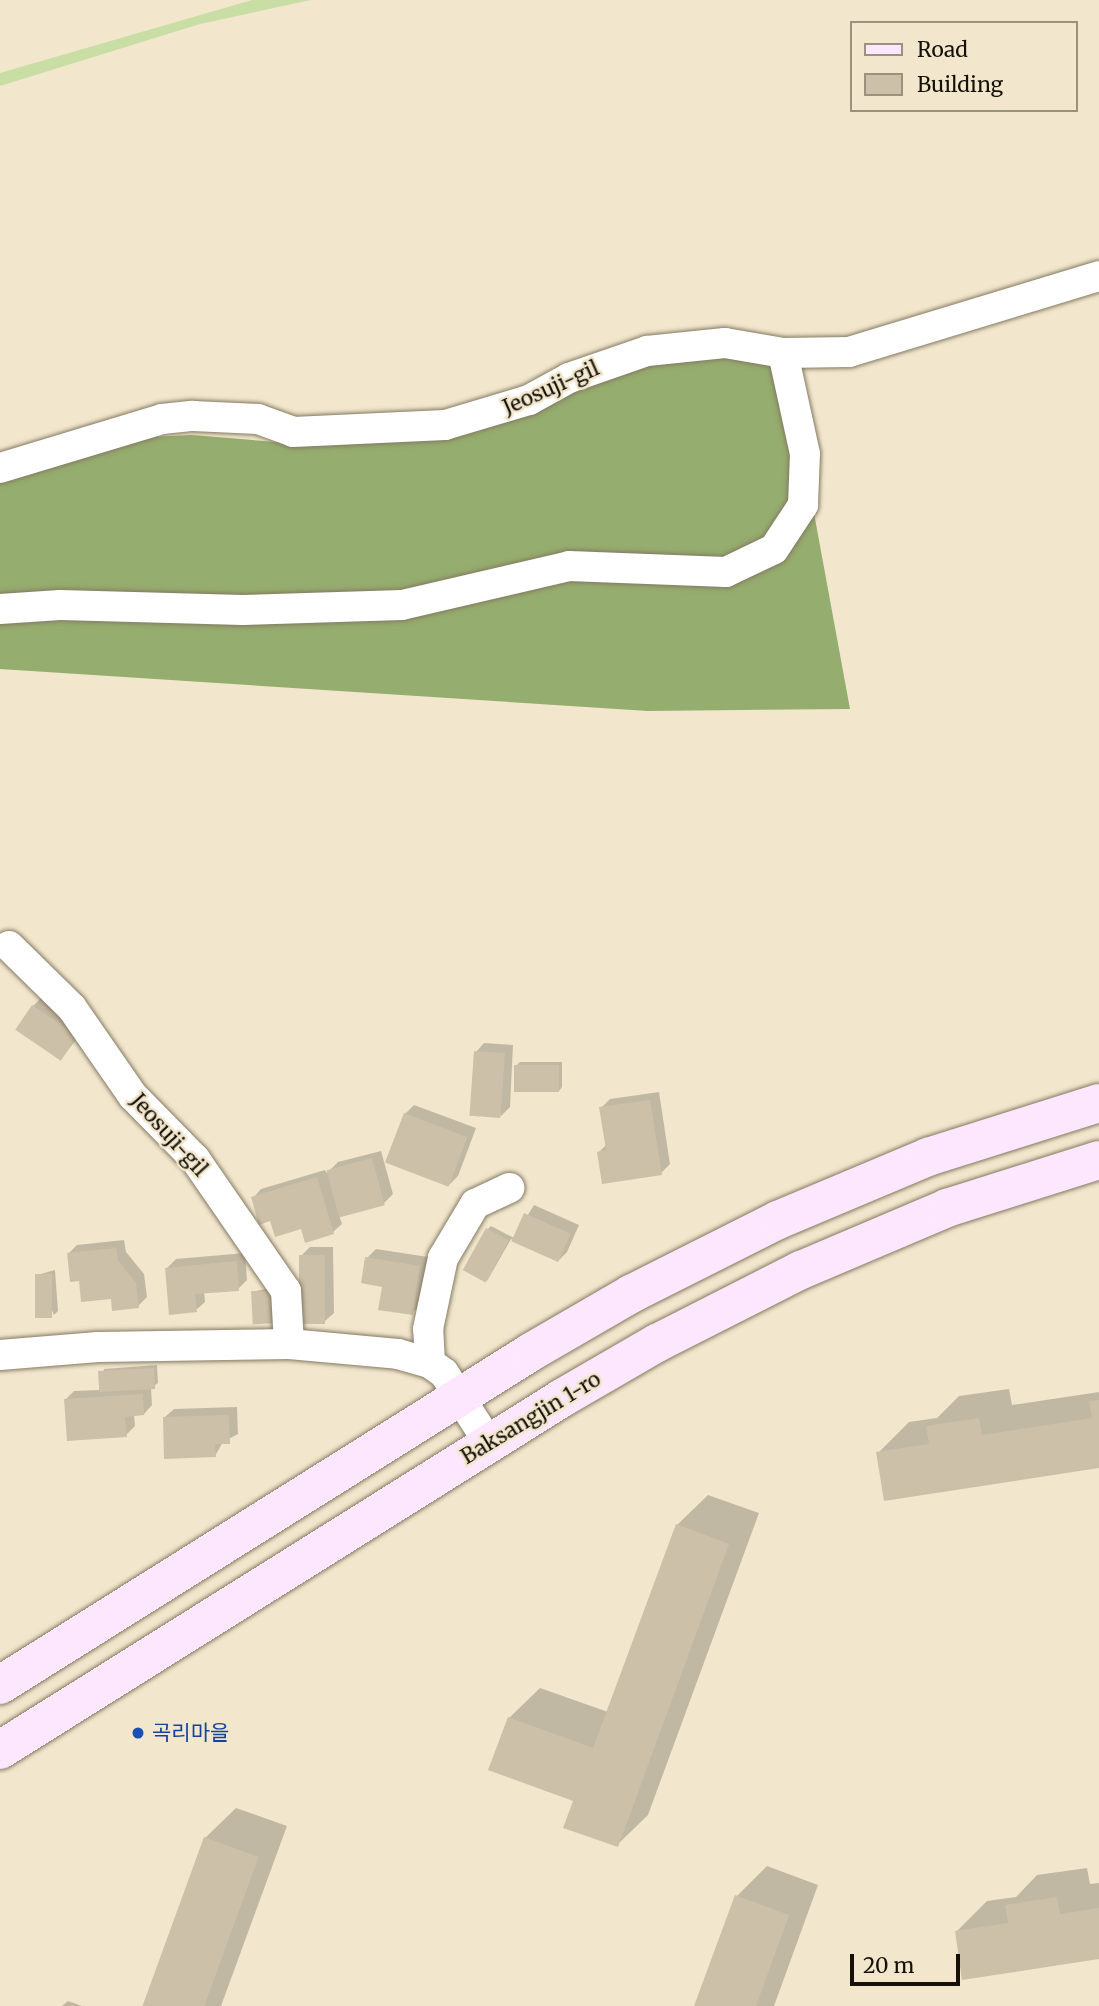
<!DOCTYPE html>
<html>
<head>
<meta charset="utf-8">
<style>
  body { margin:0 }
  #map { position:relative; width:1099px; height:2006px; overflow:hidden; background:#f2e7cd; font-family:Merriweather,"Noto Sans KR",serif }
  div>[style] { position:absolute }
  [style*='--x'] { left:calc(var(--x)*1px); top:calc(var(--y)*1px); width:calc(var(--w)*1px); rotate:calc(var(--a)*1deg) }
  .green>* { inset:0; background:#c8dea5 }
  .forest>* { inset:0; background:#95ad6e }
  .shadow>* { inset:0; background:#0003 }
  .building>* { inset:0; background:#ccc1a8; transform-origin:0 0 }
  .roads { filter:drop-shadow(0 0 2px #847a63) drop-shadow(0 0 2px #847a63) }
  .street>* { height:30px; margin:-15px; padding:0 15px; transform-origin:15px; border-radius:15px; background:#fff }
  .secondary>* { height:38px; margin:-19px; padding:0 19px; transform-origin:19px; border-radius:19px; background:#fde7fe }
  .dots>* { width:19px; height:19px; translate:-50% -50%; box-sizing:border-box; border:4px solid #f2e7cd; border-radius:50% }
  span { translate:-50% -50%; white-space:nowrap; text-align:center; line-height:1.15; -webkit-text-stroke:5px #f2e7cd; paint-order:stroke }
  .street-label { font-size:21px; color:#151108 }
  .transit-label { font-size:21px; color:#164399 }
  .left { translate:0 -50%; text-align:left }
  .legend { position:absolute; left:850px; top:21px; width:228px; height:91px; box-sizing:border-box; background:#f2e7cd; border:2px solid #9a917e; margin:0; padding:9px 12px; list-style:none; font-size:21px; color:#151108 }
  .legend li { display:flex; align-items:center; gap:14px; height:35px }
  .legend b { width:35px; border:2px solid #9a917e }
  .scale { position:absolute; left:850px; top:1954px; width:110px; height:32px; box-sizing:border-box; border:4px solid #151108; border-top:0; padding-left:9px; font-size:21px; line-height:24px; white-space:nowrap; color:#151108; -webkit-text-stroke:5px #f2e7cd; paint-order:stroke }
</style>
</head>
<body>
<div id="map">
  <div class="green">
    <div style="clip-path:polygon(252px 0,311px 0,200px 24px,0 86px,0 73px)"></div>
  </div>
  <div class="forest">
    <div style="clip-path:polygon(703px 353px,773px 366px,797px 480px,783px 523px,748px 555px,403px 596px,0 602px,0 478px,151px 437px,192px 435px,323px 446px,389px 441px,610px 374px)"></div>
    <div style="clip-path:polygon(814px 513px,850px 709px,648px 711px,0 669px,0 619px,144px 618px,542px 579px,703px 582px)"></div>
  </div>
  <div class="shadow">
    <div style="clip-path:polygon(42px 997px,86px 1027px,61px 1059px,33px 1006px)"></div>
    <div style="clip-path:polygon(484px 1043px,513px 1045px,510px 1107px,501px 1116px,476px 1052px)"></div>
    <div style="clip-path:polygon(520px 1062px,562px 1062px,562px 1087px,559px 1091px,516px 1066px)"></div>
    <div style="clip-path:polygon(659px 1092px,670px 1164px,661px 1173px,599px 1152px,607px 1144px,601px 1108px,610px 1099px)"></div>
    <div style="clip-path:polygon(414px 1105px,476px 1128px,458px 1176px,449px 1185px,405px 1114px)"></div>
    <div style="clip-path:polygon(381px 1151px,393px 1194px,384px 1203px,339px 1215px,342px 1224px,333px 1232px,271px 1219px,253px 1198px,261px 1189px,325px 1170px,327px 1173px,338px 1162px)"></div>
    <div style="clip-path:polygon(534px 1205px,579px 1225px,567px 1252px,558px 1261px,511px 1239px,487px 1281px,487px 1230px,491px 1226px,514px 1238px)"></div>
    <div style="clip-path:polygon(124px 1240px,126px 1252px,144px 1274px,147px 1297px,138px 1306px,81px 1279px,68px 1254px,77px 1245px)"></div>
    <div style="clip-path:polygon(310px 1247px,333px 1247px,334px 1313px,325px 1321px,301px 1256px)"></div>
    <div style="clip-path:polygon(376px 1249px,428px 1257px,421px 1305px,412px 1313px,384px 1285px,367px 1258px)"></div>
    <div style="clip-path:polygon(245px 1253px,247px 1280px,238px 1289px,204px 1292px,205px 1302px,196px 1310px,167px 1268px,176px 1259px)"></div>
    <div style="clip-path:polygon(55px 1270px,58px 1311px,54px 1315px,37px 1275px)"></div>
    <div style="clip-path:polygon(279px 1286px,278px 1321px,252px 1292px)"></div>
    <div style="clip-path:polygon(157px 1365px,158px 1383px,151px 1388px,152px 1405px,144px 1414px,134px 1414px,135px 1426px,126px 1435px,65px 1400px,74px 1391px,101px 1390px,104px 1369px)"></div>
    <div style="clip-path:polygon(1009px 1389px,1012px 1405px,1099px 1392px,1099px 1466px,878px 1453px,909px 1422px,937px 1418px,959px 1396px)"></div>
    <div style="clip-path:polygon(237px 1407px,238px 1434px,223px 1442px,215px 1456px,165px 1417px,174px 1409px)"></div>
    <div style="clip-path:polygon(708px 1495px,759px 1513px,648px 1815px,617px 1845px,509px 1718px,540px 1688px,608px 1712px,677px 1525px)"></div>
    <div style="clip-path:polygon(236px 1808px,287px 1826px,221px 2006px,143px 2006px,205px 1838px)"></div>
    <div style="clip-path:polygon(767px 1866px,818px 1885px,774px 2006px,696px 2006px,737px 1896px)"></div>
    <div style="clip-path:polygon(1087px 1868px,1090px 1884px,1099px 1883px,1099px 1957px,957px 1931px,987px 1901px,1016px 1897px,1037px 1875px)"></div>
    <div style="clip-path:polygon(68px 2001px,82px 2006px,62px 2006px)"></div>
  </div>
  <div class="building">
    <div style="left:32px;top:1005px;width:55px;height:30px;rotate:34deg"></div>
    <div style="left:474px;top:1051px;width:31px;height:65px;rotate:4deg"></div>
    <div style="left:514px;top:1065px;width:45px;height:27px"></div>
    <div style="clip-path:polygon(650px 1100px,662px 1175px,602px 1184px,597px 1152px,606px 1150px,599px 1107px)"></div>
    <div style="left:404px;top:1113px;width:68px;height:53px;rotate:21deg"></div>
    <div style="left:372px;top:1158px;width:49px;height:47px;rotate:75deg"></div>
    <div style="clip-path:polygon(317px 1177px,334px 1234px,305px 1243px,301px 1229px,275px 1237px,270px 1221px,259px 1225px,251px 1197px)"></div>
    <div style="left:524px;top:1213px;width:51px;height:31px;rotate:24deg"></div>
    <div style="left:486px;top:1228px;width:26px;height:48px;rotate:29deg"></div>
    <div style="clip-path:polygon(116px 1248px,118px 1261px,136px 1283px,139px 1308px,112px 1311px,111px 1299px,81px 1302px,79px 1281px,70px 1282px,67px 1253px)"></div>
    <div style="left:299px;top:1255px;width:26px;height:69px"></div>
    <div style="clip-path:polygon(365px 1257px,420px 1266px,413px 1315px,378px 1310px,382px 1287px,361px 1283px)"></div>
    <div style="clip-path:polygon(237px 1261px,239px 1291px,195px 1294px,197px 1312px,169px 1315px,165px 1268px)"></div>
    <div style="left:35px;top:1274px;width:17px;height:44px"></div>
    <div style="left:276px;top:1290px;width:33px;height:25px;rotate:87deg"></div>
    <div style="left:154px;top:1368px;width:21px;height:56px;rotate:87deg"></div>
    <div style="clip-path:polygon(143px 1394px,144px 1415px,125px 1417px,127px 1437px,67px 1441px,64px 1399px)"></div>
    <div style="clip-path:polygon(1099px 1400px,1099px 1468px,884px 1501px,876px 1452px,929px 1444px,926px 1426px,979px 1418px,982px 1435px,1092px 1418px,1089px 1401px)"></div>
    <div style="clip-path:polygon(229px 1415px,230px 1444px,215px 1444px,216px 1457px,164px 1459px,163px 1417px)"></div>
    <div style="clip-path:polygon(676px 1524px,729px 1544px,618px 1847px,563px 1828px,573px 1801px,488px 1770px,508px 1717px,593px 1748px)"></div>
    <div style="left:204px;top:1837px;width:58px;height:180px;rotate:20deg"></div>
    <div style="clip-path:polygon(735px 1895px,789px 1915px,756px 2006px,694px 2006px)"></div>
    <div style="clip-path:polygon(1057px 1897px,1060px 1914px,1099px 1908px,1099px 1959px,962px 1980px,955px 1931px,1008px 1923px,1005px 1905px)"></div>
  </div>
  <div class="roads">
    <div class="street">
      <div style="--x:0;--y:468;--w:169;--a:-16.8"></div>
      <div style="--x:162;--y:419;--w:31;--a:-6"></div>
      <div style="--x:193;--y:416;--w:65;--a:2.6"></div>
      <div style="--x:258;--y:419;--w:37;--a:20"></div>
      <div style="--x:293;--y:432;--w:152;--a:-2.6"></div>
      <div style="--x:445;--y:425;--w:88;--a:-16.6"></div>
      <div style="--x:529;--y:400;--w:46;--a:-28.8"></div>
      <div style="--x:569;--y:378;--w:83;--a:-19.1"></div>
      <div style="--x:647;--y:351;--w:78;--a:-5.9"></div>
      <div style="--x:725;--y:343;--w:59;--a:9.8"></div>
      <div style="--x:783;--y:353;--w:66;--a:-0.9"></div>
      <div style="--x:849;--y:352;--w:261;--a:-16.9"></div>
      <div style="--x:0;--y:609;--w:60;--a:-3.8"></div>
      <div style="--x:60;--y:605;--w:183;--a:1.6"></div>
      <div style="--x:243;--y:610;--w:159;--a:-1.8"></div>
      <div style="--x:402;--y:605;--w:171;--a:-13.1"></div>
      <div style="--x:569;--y:566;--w:157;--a:2.2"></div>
      <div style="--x:726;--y:572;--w:53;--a:-25.6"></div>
      <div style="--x:774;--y:549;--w:53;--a:-56.6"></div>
      <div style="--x:803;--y:505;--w:51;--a:-87.8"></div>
      <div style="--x:805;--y:454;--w:103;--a:-102.3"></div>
      <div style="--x:9;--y:946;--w:88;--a:44.5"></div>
      <div style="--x:72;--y:1008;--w:107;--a:55.3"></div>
      <div style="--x:133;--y:1096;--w:88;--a:45.5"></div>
      <div style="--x:195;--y:1159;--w:160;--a:55.4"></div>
      <div style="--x:286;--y:1291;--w:53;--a:86.8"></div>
      <div style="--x:0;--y:1355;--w:98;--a:-4.7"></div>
      <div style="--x:98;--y:1347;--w:191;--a:-0.9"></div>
      <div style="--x:289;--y:1344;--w:109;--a:5.2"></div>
      <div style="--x:398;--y:1354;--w:33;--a:16"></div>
      <div style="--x:430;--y:1363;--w:17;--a:36"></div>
      <div style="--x:444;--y:1373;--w:83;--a:57.3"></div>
      <div style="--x:430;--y:1363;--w:34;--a:-93"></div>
      <div style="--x:428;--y:1329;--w:73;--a:-78.1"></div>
      <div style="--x:443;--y:1258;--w:63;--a:-59.3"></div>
      <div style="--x:475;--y:1204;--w:38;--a:-25"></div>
    </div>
    <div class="secondary">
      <div style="--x:0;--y:1685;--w:627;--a:-32.09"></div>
      <div style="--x:531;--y:1352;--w:116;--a:-30.1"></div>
      <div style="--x:631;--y:1294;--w:165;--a:-26.7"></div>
      <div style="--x:778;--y:1220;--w:163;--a:-22.8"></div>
      <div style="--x:928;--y:1157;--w:179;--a:-17.5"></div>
      <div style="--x:0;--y:1750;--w:663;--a:-32.06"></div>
      <div style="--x:562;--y:1398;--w:110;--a:-30.1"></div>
      <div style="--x:657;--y:1343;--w:161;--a:-26.9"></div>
      <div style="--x:801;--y:1270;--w:159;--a:-23"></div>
      <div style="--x:947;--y:1208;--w:159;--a:-17.5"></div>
    </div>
  </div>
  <div class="dots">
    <div style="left:138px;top:1733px;background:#1a4fb4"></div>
  </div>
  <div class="street-label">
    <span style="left:551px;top:388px;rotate:-24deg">Jeosuji-gil</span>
    <span style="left:169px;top:1135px;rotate:48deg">Jeosuji-gil</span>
    <span style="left:531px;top:1418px;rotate:-31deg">Baksangjin 1-ro</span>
  </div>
  <div class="transit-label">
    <span class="left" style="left:152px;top:1733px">곡리마을</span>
  </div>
  <ul class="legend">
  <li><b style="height:9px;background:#fde7fe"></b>Road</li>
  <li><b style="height:19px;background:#ccc1a8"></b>Building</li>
  </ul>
  <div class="scale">20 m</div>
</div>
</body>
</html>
